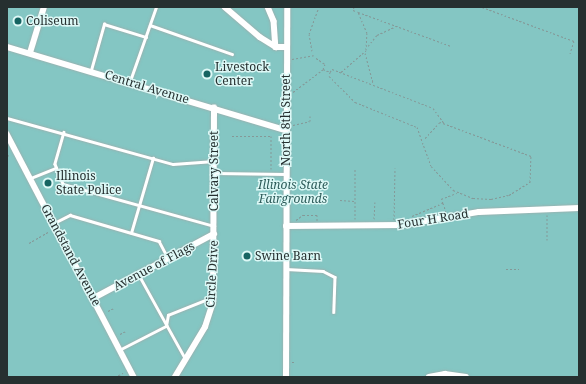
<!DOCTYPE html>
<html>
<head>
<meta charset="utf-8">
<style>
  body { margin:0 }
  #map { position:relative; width:586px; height:384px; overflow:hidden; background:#d0ebe9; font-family:"Noto Serif",serif }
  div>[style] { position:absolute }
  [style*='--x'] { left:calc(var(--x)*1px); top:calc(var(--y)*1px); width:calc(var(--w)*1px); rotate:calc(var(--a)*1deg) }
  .green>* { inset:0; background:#84c6c3; transform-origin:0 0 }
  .path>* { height:1px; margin-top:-0.5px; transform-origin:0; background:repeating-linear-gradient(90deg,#849897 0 2px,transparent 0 4px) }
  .roads { filter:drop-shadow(0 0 1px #99b2b0) drop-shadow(0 0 1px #99b2b0) }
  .service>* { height:2.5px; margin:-1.25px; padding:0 1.25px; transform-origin:1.25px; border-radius:1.25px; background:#fff }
  .minor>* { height:5.5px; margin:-2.75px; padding:0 2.75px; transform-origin:2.75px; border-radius:2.75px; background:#fff }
  .dots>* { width:11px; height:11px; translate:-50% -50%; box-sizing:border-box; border:2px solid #ddf8f6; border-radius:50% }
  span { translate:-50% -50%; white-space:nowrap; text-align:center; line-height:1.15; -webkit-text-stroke:3px #ddf8f6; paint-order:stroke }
  .poi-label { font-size:12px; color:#263030 }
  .left { translate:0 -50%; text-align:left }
  .street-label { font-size:12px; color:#263030 }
  .park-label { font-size:12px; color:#2d5c5a; font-style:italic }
  .frame { position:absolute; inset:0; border:8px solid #263030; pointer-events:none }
</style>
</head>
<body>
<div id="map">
  <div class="green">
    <div style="left:7px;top:7px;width:572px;height:370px"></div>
  </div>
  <div class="path">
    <div style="--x:354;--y:7;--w:3;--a:108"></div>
    <div style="--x:353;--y:10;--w:5;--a:22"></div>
    <div style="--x:358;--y:12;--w:99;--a:20.1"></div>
    <div style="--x:482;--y:7;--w:98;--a:20.3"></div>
    <div style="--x:574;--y:41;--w:13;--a:108"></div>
    <div style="--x:368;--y:46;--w:14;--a:-51"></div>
    <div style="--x:377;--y:35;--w:19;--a:-25"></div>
    <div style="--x:312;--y:51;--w:17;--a:-100"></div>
    <div style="--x:309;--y:34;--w:29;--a:-70"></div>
    <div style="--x:365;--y:53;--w:31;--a:75"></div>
    <div style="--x:316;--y:58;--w:11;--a:34"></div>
    <div style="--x:325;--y:64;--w:5;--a:112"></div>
    <div style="--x:292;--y:59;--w:22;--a:-10"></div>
    <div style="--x:330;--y:72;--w:4;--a:104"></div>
    <div style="--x:329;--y:76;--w:37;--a:45"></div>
    <div style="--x:355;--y:102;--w:67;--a:22"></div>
    <div style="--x:417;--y:127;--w:41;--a:70.3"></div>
    <div style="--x:431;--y:166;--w:33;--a:47"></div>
    <div style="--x:453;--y:190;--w:22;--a:22"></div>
    <div style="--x:473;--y:198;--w:18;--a:3"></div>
    <div style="--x:491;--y:199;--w:18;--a:-13"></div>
    <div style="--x:509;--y:195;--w:25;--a:-32"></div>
    <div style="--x:530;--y:182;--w:26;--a:-88"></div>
    <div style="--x:531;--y:156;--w:97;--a:-159.5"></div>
    <div style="--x:440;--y:122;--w:23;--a:133"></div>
    <div style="--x:330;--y:72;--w:4;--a:-56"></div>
    <div style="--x:332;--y:69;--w:108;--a:21.1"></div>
    <div style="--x:433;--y:108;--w:19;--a:54"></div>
    <div style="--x:341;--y:72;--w:33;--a:-41"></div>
    <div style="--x:366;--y:50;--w:17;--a:-87"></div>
    <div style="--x:367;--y:33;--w:23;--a:-113"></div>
    <div style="--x:293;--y:92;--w:38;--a:-37"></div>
    <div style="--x:323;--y:69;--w:8;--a:23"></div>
    <div style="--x:293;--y:125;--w:17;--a:-13"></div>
    <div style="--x:310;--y:121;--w:5;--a:-90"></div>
    <div style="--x:232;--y:136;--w:39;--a:0"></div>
    <div style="--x:271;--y:136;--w:33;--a:90"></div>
    <div style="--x:7;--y:155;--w:4;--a:14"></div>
    <div style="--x:340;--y:200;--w:14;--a:4"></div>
    <div style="--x:443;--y:203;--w:9;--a:72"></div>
    <div style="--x:446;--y:212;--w:35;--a:168"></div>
    <div style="--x:412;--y:219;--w:3;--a:-90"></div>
    <div style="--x:412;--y:216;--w:34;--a:-23"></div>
    <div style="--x:443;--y:203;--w:4;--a:-117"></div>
    <div style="--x:441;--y:199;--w:17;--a:-21"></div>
    <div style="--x:355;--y:219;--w:50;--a:-90"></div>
    <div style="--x:374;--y:219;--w:17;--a:-87"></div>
    <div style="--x:296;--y:220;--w:9;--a:-36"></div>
    <div style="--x:303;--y:215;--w:14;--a:0"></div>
    <div style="--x:317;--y:215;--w:6;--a:90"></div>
    <div style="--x:394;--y:220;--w:52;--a:-88.9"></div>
    <div style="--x:547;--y:240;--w:25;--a:-90"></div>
    <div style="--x:29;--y:243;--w:24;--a:-30"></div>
    <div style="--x:506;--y:269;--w:13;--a:0"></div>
    <div style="--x:108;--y:311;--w:7;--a:-27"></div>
    <div style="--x:120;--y:334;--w:7;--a:-27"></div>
    <div style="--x:292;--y:362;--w:4;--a:0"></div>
    <div style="--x:115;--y:377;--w:9;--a:-27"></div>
  </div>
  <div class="roads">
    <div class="service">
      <div style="--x:150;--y:25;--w:87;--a:19.5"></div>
      <div style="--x:91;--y:70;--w:48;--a:-74.2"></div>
      <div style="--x:104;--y:24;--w:44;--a:17.2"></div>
      <div style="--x:130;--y:81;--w:78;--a:-70.6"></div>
      <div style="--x:7;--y:118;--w:172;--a:15.5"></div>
      <div style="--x:173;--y:164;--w:41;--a:-4.2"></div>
      <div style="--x:64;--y:132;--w:33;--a:106"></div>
      <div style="--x:55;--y:164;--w:22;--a:68"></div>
      <div style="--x:63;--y:184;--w:157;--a:15.5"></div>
      <div style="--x:215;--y:173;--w:71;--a:0.8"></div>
      <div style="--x:31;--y:178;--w:27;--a:-22"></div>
      <div style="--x:54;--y:223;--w:18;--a:-27"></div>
      <div style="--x:70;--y:215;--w:93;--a:16.3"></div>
      <div style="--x:159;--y:241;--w:19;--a:62"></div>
      <div style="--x:131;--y:233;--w:78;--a:-73.7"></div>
      <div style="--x:286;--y:269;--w:37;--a:3"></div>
      <div style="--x:323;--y:271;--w:13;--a:27"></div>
      <div style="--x:335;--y:277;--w:35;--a:92"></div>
      <div style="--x:139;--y:275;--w:95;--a:61"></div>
      <div style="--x:121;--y:349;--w:51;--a:-27.1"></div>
      <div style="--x:166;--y:326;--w:11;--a:-80"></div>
      <div style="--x:168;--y:315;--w:48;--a:-21.8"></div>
    </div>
    <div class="minor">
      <div style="--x:225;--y:7;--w:46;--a:40.6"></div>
      <div style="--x:260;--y:37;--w:19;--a:32"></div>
      <div style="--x:276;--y:47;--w:11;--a:0"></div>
      <div style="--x:268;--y:7;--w:15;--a:67"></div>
      <div style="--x:274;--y:21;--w:26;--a:86"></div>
      <div style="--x:7;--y:47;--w:291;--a:16.6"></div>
      <div style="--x:30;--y:53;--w:48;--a:-73.1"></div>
      <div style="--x:7;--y:134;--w:274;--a:62.4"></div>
      <div style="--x:286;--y:226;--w:116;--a:-0.5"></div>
      <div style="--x:402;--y:225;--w:78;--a:-9.6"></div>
      <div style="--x:479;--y:212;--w:100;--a:-2.3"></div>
      <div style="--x:94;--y:298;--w:136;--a:-28.1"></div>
      <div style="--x:175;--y:377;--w:58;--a:-59"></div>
      <div style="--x:205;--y:327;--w:26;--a:-72"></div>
      <div style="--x:213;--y:302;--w:194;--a:-89.7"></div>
      <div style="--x:286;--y:377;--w:370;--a:-89.8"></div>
      <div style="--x:429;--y:377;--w:16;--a:-11"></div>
      <div style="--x:445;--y:374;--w:21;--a:8"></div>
    </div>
  </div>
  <div class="dots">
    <div style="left:18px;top:21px;background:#166462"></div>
    <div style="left:207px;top:74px;background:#166462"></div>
    <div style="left:48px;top:183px;background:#166462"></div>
    <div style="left:247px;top:256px;background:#166462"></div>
  </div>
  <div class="poi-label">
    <span class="left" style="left:26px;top:21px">Coliseum</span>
    <span class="left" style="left:215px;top:74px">Livestock<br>Center</span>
    <span class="left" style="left:56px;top:183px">Illinois<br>State Police</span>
    <span class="left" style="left:255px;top:256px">Swine Barn</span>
  </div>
  <div class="street-label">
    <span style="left:147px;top:87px;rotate:17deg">Central Avenue</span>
    <span style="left:286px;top:120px;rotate:-90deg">North 8th Street</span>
    <span style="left:214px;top:171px;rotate:-90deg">Calvary Street</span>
    <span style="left:433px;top:219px;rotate:-9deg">Four H Road</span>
    <span style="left:71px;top:255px;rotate:62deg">Grandstand Avenue</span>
    <span style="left:154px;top:266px;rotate:-28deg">Avenue of Flags</span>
    <span style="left:212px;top:274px;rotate:-87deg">Circle Drive</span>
  </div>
  <div class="park-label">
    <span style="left:293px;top:192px">Illinois State<br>Fairgrounds</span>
  </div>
  <div class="frame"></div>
</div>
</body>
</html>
